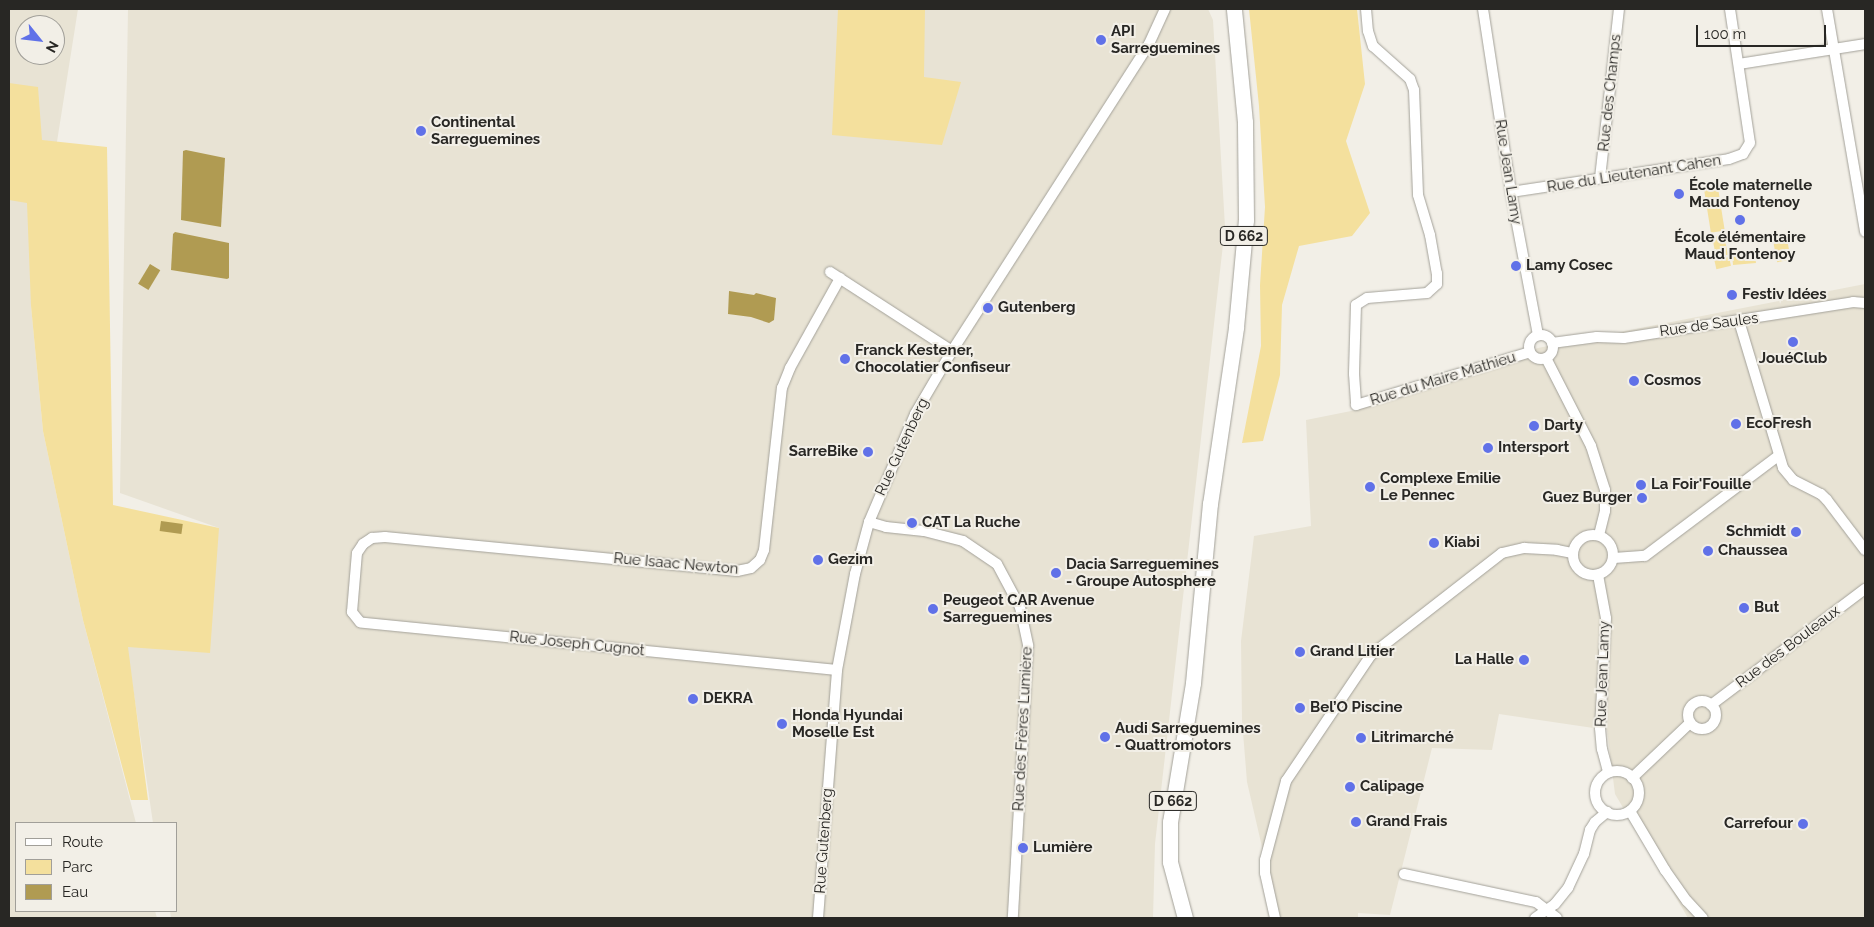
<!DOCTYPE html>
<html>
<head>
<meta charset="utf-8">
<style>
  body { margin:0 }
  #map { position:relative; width:1874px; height:927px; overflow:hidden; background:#f2efe7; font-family:Raleway,sans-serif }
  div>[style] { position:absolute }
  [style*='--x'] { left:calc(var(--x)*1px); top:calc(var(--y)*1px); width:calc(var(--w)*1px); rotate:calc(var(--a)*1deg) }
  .built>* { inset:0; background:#e8e3d4 }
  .green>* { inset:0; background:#f4e09d; transform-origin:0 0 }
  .water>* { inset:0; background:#b09b52; transform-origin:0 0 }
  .roads { filter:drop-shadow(0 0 1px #a3a199) drop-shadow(0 0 1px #a3a199) }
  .street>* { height:10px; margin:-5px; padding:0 5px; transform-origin:5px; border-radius:5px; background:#fff }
  .street>.ring { margin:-5px; padding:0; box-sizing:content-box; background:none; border:10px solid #fff; border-radius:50% }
  .primary>* { height:15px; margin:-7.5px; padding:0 7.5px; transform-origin:7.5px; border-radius:7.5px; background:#fff }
  .dots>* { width:14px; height:14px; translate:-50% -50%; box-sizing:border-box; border:2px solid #f2efe7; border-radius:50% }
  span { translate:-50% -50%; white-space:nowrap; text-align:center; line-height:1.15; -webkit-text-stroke:4px #f2efe7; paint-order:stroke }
  .shield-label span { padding:1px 4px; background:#f2efe7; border:1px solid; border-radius:4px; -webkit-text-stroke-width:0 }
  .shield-label { font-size:14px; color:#282724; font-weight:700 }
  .poi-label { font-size:15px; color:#282724; font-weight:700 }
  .left { translate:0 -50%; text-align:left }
  .right { translate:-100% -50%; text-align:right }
  .street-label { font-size:15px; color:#282724 }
  .frame { position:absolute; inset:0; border:10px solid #282724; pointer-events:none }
  .legend { position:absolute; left:15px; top:822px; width:162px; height:90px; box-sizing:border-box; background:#f2efe7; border:1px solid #a19f99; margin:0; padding:6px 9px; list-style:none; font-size:15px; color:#282724 }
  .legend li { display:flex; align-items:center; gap:10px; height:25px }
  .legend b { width:25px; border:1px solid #a19f99 }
  .north { position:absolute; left:15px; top:15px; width:50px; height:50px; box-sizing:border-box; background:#f2efe7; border:1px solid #a19f99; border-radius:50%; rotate:119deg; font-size:14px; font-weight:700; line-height:20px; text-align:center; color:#282724 }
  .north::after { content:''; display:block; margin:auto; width:18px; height:22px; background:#6071e8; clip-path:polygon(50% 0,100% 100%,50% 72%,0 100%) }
  .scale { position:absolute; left:1696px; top:25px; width:130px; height:22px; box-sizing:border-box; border:2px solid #282724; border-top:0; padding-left:6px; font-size:15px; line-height:18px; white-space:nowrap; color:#282724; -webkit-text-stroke:4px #f2efe7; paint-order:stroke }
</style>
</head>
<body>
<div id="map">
  <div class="built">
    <div style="clip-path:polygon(evenodd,9px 9px,78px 9px,31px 306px,43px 431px,83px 620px,136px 823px,16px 823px,16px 911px,155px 911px,157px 918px,9px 918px,9px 9px,25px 25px,55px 25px,55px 55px,25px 55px,25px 25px)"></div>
    <div style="clip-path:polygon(128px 9px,1208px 9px,1213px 20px,1225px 227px,1155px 844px,1153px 918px,171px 918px,170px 911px,176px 911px,176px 823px,153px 823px,127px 647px,219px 528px,120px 493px)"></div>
    <div style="clip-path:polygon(1865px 284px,1865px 918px,1688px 918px,1615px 794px,1607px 730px,1499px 714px,1492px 750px,1432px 748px,1390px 915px,1358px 913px,1358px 918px,1275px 918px,1265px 860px,1247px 782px,1242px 720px,1241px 641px,1254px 536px,1311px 526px,1306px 420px,1356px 410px,1538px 348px)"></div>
  </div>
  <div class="green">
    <div style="clip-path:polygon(838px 9px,925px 9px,924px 77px,961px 82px,942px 145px,832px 135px)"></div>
    <div style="clip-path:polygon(1249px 9px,1357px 9px,1365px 84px,1346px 141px,1370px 213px,1352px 236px,1299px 246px,1282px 305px,1280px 375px,1263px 441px,1242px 443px,1261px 346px,1260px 285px,1265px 207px,1259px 106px)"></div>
    <div style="clip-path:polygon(9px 83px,38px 87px,42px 140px,107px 147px,113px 505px,219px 528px,210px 653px,128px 647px,148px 800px,131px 800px,83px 620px,43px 431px,31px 306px,27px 203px,9px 200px)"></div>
    <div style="left:1718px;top:188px;width:43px;height:14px;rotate:81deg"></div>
    <div style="left:1786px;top:234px;width:26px;height:14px;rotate:79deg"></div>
    <div style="left:1724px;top:235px;width:20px;height:12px;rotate:79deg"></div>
    <div style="left:1755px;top:252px;width:11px;height:23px;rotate:85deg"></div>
    <div style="left:1729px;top:257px;width:9px;height:15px;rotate:77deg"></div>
  </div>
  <div class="water">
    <div style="clip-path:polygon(186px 150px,225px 158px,221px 227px,181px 220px,183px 151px)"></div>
    <div style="clip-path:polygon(175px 232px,229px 243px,229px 278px,227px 279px,171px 270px,173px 234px)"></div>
    <div style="left:150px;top:264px;width:12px;height:23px;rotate:31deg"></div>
    <div style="clip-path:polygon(729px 291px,754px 295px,756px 293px,776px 298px,774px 320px,769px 323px,751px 317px,728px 314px)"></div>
    <div style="left:161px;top:521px;width:22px;height:10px;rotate:8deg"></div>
  </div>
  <div class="roads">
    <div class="street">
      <div style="--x:1366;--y:9;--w:22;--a:85"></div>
      <div style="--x:1368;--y:31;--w:16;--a:72"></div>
      <div style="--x:1373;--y:46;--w:50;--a:41.7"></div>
      <div style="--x:1410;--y:79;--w:12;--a:70"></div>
      <div style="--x:1414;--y:90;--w:105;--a:87.8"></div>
      <div style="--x:1418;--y:195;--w:42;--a:73.3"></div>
      <div style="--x:1430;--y:235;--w:39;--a:80"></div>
      <div style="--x:1437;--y:273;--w:11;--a:90"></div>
      <div style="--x:1437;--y:284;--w:13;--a:138"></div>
      <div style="--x:1427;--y:293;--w:60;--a:175.2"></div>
      <div style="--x:1367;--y:298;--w:13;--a:148"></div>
      <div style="--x:1356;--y:305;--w:69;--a:91.7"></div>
      <div style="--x:1354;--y:374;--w:31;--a:86"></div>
      <div style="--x:1356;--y:405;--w:182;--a:-16.9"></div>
      <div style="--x:1483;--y:9;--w:185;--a:81.3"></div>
      <div style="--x:1511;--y:192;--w:146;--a:79.3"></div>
      <div style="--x:1827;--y:9;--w:226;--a:80.3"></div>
      <div style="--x:1739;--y:64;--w:128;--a:-9"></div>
      <div style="--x:1600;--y:178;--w:170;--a:-83.6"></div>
      <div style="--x:1511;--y:192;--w:220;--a:-8.6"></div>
      <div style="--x:1729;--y:159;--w:15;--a:-20"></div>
      <div style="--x:1743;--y:154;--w:13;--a:-58"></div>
      <div style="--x:1750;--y:143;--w:135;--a:-98.5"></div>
      <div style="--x:830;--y:272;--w:145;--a:32.9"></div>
      <div style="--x:1739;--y:321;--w:153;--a:73.3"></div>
      <div style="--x:1783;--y:468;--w:16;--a:50"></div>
      <div style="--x:1793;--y:480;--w:31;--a:27"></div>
      <div style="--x:1821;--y:494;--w:8;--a:45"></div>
      <div style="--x:1827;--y:500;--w:63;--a:52.8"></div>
      <div class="ring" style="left:1529px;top:335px;width:14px;height:14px"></div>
      <div style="--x:1552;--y:343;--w:45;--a:-7.6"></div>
      <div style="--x:1597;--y:337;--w:27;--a:2"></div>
      <div style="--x:1624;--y:338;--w:232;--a:-8.9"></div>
      <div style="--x:1853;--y:302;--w:12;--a:5"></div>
      <div style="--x:1546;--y:358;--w:99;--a:62.9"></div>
      <div style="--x:1591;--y:446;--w:46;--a:72.3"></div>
      <div style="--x:1605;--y:490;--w:21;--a:90"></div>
      <div style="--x:1605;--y:511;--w:25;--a:104"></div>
      <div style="--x:869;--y:522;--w:18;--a:16"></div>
      <div style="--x:886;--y:527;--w:38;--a:6"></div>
      <div style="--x:924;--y:531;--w:40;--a:14.4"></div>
      <div style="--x:963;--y:541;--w:41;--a:34.1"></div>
      <div style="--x:997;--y:564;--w:49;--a:61.9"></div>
      <div style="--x:1020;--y:607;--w:40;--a:78"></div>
      <div style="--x:1028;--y:646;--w:272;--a:93.2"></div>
      <div class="ring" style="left:1573px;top:535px;width:30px;height:30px"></div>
      <div style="--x:1614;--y:558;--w:31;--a:-4"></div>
      <div style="--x:1645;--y:556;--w:166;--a:-36.9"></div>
      <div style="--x:1598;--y:575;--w:44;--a:79.5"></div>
      <div style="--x:1606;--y:618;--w:110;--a:93.1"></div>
      <div style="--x:1600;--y:728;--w:21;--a:85"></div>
      <div style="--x:1602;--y:749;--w:24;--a:75"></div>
      <div style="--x:837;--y:670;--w:479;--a:-174.3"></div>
      <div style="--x:360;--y:622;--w:13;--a:-129"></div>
      <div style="--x:352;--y:612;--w:59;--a:-85.2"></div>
      <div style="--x:357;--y:553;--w:11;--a:-56"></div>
      <div style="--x:363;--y:544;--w:11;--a:-34"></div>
      <div style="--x:372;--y:538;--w:13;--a:-4"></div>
      <div style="--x:385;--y:537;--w:354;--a:5.5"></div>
      <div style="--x:737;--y:571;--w:14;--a:-12"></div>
      <div style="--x:751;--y:568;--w:12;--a:-42"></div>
      <div style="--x:760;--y:560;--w:11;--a:-68"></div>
      <div style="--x:764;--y:550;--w:163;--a:-83.7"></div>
      <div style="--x:782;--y:388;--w:22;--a:-68"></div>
      <div style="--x:790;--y:368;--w:103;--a:-60.9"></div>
      <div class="ring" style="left:1688px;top:701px;width:18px;height:18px"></div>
      <div style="--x:1711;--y:705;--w:193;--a:-37"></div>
      <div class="ring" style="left:1595px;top:771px;width:34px;height:34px"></div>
      <div style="--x:1632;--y:778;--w:80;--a:-43.5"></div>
      <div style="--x:1630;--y:811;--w:69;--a:59.3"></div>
      <div style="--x:1665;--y:870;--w:38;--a:55"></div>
      <div style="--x:1687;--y:901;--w:23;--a:47"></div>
      <div style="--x:1404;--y:874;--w:135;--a:12"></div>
      <div style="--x:1536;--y:902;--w:26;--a:37"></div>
      <div style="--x:818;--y:918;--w:249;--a:-85.6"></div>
      <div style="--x:837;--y:670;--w:98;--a:-79.4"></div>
      <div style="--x:855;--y:574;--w:54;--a:-74.9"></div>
      <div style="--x:869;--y:522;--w:117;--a:-66.9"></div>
      <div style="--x:915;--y:414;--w:73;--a:-59.6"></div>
      <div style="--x:952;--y:351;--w:363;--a:-57.3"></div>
      <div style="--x:1148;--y:46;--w:41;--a:-65.3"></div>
      <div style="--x:1275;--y:918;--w:46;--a:-102.5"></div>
      <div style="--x:1265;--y:873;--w:13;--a:-90"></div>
      <div style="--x:1265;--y:860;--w:82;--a:-75.1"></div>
      <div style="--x:1286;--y:781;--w:152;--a:-56"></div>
      <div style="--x:1371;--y:655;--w:166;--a:-37.9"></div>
      <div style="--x:1502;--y:553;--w:23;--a:-13"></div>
      <div style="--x:1524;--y:548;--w:33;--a:3"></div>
      <div style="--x:1557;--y:550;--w:16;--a:11"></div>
      <div style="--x:1535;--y:918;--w:24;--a:-35"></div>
      <div style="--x:1555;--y:904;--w:21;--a:-51"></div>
      <div style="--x:1568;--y:888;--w:38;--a:-65"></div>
      <div style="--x:1584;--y:854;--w:25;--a:-76"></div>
      <div style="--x:1590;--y:830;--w:9;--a:-58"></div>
      <div style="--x:1595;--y:822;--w:16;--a:-40"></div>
    </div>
    <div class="primary">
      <div style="--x:1185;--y:918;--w:58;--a:-105"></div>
      <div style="--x:1170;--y:862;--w:40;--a:-90"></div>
      <div style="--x:1170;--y:822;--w:141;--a:-80.6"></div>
      <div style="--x:1193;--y:683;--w:180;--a:-84.6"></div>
      <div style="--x:1210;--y:504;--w:179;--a:-81.6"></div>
      <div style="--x:1236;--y:327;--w:107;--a:-84.7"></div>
      <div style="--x:1246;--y:220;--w:98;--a:-90.6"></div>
      <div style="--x:1245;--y:122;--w:114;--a:-95.6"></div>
    </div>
  </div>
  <div class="dots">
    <div style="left:1101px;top:40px;background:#6071e8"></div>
    <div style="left:421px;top:131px;background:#6071e8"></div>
    <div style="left:1679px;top:194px;background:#6071e8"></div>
    <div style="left:1740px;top:220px;background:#6071e8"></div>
    <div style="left:1516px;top:266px;background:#6071e8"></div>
    <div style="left:1732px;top:295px;background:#6071e8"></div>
    <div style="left:988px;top:308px;background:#6071e8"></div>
    <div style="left:1793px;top:342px;background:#6071e8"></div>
    <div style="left:845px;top:359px;background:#6071e8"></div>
    <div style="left:1634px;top:381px;background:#6071e8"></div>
    <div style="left:1736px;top:424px;background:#6071e8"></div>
    <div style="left:1534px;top:426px;background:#6071e8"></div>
    <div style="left:1488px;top:448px;background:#6071e8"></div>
    <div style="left:868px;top:452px;background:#6071e8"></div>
    <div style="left:1641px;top:485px;background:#6071e8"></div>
    <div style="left:1370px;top:487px;background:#6071e8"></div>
    <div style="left:1642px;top:498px;background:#6071e8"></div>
    <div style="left:912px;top:523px;background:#6071e8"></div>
    <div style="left:1796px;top:532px;background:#6071e8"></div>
    <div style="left:1434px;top:543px;background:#6071e8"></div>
    <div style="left:1708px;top:551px;background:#6071e8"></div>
    <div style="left:818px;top:560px;background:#6071e8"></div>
    <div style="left:1056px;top:573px;background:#6071e8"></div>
    <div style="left:1744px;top:608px;background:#6071e8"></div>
    <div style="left:933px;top:609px;background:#6071e8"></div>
    <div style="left:1300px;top:652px;background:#6071e8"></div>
    <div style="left:1524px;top:660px;background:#6071e8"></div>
    <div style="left:693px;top:699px;background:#6071e8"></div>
    <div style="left:1300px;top:708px;background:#6071e8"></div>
    <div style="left:782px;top:724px;background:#6071e8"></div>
    <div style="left:1105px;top:737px;background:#6071e8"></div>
    <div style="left:1361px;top:738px;background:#6071e8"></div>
    <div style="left:1350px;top:787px;background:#6071e8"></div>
    <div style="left:1356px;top:822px;background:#6071e8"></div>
    <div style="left:1803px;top:824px;background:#6071e8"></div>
    <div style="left:1023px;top:848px;background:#6071e8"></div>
  </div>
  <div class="shield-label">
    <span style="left:1244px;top:236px">D 662</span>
    <span style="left:1173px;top:801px">D 662</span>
  </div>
  <div class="poi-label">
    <span class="left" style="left:1111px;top:40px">API<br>Sarreguemines</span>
    <span class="left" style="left:431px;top:131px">Continental<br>Sarreguemines</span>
    <span class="left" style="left:1689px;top:194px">École maternelle<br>Maud Fontenoy</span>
    <span style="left:1740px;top:246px">École élémentaire<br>Maud Fontenoy</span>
    <span class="left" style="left:1526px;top:266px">Lamy Cosec</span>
    <span class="left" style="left:1742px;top:295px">Festiv Idées</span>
    <span class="left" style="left:998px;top:308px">Gutenberg</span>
    <span class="left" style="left:855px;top:359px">Franck Kestener,<br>Chocolatier Confiseur</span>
    <span style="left:1793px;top:359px">JouéClub</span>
    <span class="left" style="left:1644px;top:381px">Cosmos</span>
    <span class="left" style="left:1746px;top:424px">EcoFresh</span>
    <span class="left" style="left:1544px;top:426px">Darty</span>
    <span class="left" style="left:1498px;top:448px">Intersport</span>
    <span class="right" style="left:858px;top:452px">SarreBike</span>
    <span class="left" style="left:1380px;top:487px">Complexe Emilie<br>Le Pennec</span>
    <span class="left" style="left:1651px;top:485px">La Foir'Fouille</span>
    <span class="right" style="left:1632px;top:498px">Guez Burger</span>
    <span class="left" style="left:922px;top:523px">CAT La Ruche</span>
    <span class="right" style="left:1786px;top:532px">Schmidt</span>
    <span class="left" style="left:1444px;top:543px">Kiabi</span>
    <span class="left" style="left:1718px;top:551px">Chaussea</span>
    <span class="left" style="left:828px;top:560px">Gezim</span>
    <span class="left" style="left:1066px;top:573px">Dacia Sarreguemines<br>- Groupe Autosphere</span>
    <span class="left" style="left:943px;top:609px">Peugeot CAR Avenue<br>Sarreguemines</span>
    <span class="left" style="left:1754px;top:608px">But</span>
    <span class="left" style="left:1310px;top:652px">Grand Litier</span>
    <span class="right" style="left:1514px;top:660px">La Halle</span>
    <span class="left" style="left:703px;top:699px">DEKRA</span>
    <span class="left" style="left:1310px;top:708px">Bel’O Piscine</span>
    <span class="left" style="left:792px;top:724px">Honda Hyundai<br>Moselle Est</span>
    <span class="left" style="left:1115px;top:737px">Audi Sarreguemines<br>- Quattromotors</span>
    <span class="left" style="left:1371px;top:738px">Litrimarché</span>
    <span class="left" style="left:1360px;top:787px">Calipage</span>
    <span class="left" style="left:1366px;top:822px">Grand Frais</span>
    <span class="right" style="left:1793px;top:824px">Carrefour</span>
    <span class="left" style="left:1033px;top:848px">Lumière</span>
  </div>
  <div class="street-label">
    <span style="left:1610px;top:93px;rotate:-84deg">Rue des Champs</span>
    <span style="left:1508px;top:172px;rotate:81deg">Rue Jean Lamy</span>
    <span style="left:1634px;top:174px;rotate:-9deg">Rue du Lieutenant Cahen</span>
    <span style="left:1709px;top:325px;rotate:-8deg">Rue de Saules</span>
    <span style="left:1443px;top:379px;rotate:-17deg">Rue du Maire Mathieu</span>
    <span style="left:902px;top:447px;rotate:-65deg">Rue Gutenberg</span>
    <span style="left:676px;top:564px;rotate:5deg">Rue Isaac Newton</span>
    <span style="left:577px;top:644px;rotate:6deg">Rue Joseph Cugnot</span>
    <span style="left:1788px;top:647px;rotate:-37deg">Rue des Bouleaux</span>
    <span style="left:1603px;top:674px;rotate:-88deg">Rue Jean Lamy</span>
    <span style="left:1023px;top:729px;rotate:-87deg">Rue des Frères Lumière</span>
    <span style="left:824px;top:841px;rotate:-86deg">Rue Gutenberg</span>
  </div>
  <div class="frame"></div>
  <ul class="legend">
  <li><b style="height:6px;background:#fff"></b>Route</li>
  <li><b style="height:14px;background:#f4e09d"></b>Parc</li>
  <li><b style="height:14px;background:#b09b52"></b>Eau</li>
  </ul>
  <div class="north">N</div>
  <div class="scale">100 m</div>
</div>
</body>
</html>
